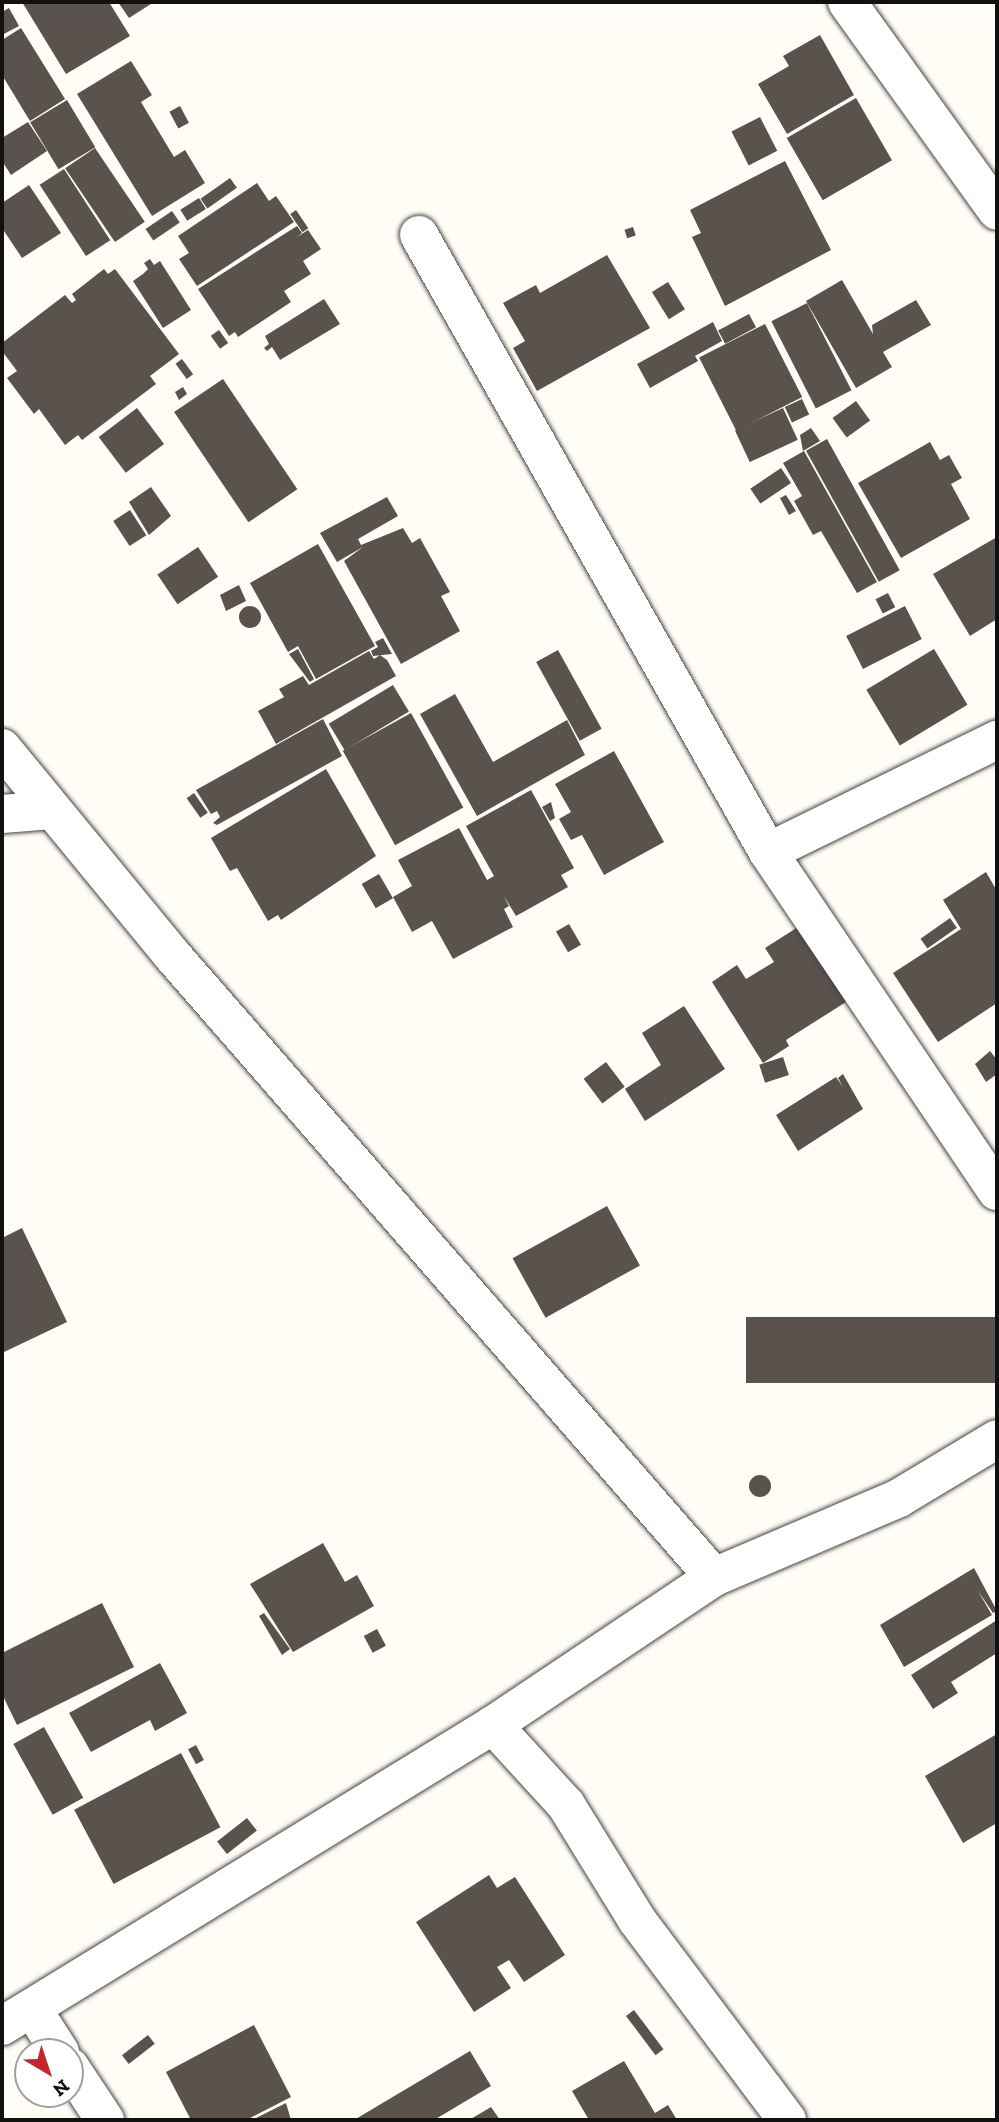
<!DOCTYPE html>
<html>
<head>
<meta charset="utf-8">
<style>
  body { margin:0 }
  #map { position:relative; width:999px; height:2122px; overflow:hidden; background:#fffdf5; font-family:"Zilla Slab",serif }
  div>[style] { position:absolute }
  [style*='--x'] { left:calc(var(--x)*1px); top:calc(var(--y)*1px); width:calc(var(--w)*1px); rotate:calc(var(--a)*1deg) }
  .building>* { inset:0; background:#5a524d; transform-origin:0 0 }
  .round { border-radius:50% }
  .roads { filter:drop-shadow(0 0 2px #444) drop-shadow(0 0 2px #444) }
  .minor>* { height:38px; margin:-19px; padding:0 19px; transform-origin:19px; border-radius:19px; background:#fff }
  span { translate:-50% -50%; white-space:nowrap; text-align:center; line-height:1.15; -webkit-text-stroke:7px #fff; paint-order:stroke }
  .frame { position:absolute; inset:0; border:4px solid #111; pointer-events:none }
  .north { position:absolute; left:14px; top:2038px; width:70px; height:70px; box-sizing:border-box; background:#fff; border:2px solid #a0a0a0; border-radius:50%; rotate:141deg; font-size:19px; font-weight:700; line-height:28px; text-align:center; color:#111 }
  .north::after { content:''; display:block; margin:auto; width:24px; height:32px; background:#c4262e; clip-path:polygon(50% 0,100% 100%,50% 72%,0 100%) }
</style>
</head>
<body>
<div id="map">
  <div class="building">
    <div style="clip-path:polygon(22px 2px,109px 2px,130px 36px,66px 74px)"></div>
    <div style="clip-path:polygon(118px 2px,154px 2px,129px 18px)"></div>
    <div style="clip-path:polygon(9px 8px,19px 26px,2px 35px,2px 12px)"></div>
    <div style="clip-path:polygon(21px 28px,65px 99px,30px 121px,2px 75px,2px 40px)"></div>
    <div style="clip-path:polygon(820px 35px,854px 95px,787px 134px,758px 84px,789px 66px,783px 56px)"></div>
    <div style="clip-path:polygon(131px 61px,152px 95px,141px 102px,174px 157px,185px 150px,205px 183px,152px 216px,77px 94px)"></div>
    <div style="left:856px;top:98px;width:72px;height:80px;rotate:60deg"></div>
    <div style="left:67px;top:100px;width:55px;height:43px;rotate:59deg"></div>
    <div style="left:180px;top:106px;width:19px;height:12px;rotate:62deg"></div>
    <div style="left:760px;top:117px;width:38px;height:32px;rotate:63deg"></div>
    <div style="clip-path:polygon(28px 122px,47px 151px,11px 175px,2px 161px,2px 138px)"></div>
    <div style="left:95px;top:148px;width:89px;height:36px;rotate:56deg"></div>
    <div style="clip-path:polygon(785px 161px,831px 250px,725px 306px,692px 237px,701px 233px,690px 210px)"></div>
    <div style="left:64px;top:169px;width:85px;height:29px;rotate:57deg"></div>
    <div style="left:230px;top:178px;width:12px;height:36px;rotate:55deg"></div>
    <div style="clip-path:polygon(257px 183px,269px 201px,276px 196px,294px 222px,197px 286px,179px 259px,189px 253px,178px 236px)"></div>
    <div style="clip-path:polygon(29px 185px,61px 233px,22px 258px,2px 228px,2px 203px)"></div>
    <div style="left:199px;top:198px;width:13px;height:22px;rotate:58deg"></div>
    <div style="left:296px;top:210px;width:22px;height:7px;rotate:56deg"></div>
    <div style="left:172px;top:211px;width:14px;height:32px;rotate:56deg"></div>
    <div style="clip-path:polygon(297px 226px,302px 233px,297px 237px,308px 230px,321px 249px,303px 261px,311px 274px,284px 291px,291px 302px,238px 337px,235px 332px,229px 336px,198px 289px)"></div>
    <div style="left:633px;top:227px;width:9px;height:9px;rotate:72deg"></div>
    <div style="clip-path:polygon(607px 255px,650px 328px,537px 391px,513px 348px,525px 341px,503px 303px,536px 285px,540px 293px)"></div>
    <div style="clip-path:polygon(150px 259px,154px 265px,160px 261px,191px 310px,163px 328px,133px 281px,143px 274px,148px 269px,144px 263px)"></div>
    <div style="clip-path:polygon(104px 269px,108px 274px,115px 269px,179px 354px,150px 376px,156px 384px,82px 440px,78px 435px,65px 445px,39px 409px,34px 414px,7px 378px,17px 371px,2px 351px,2px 343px,65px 295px,72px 303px,76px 300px,72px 294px)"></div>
    <div style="clip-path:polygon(842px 280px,873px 334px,872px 325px,916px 300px,931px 325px,883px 352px,892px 367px,856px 388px,806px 301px)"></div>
    <div style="left:668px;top:282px;width:32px;height:19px;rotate:58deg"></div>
    <div style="clip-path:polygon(324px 299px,340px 324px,280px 360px,272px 347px,267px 351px,264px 348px,269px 344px,265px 336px)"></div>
    <div style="left:807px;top:303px;width:98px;height:40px;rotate:63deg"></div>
    <div style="left:749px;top:314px;width:15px;height:35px;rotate:62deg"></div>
    <div style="clip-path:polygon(713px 322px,722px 341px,695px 356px,698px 361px,650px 388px,637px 364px)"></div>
    <div style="left:765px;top:324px;width:82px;height:74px;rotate:63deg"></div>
    <div style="left:219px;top:330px;width:16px;height:10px;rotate:55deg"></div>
    <div style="left:182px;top:359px;width:19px;height:8px;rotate:54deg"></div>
    <div style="left:223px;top:379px;width:133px;height:59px;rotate:56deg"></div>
    <div style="clip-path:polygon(183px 387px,187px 394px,179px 400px,175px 392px)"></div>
    <div style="left:802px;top:399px;width:17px;height:19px;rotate:65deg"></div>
    <div style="left:856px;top:401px;width:24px;height:29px;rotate:54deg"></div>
    <div style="left:137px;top:408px;width:45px;height:48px;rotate:53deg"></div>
    <div style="left:783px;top:408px;width:35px;height:53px;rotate:65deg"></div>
    <div style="clip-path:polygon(811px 428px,820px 441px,803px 451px,800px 435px)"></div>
    <div style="left:827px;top:439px;width:150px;height:24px;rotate:61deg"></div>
    <div style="clip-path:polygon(930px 442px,940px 460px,949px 455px,962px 478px,951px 484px,970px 519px,901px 558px,858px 483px)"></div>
    <div style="clip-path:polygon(804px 451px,877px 582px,857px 593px,821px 531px,813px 535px,794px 501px,802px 496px,783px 463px)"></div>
    <div style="left:781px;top:468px;width:18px;height:37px;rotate:56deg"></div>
    <div style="clip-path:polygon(151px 487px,171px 516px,149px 535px,129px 502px)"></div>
    <div style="clip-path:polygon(786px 495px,796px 511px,789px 515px,780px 498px)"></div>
    <div style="clip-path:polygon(387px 497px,398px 516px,358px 539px,361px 545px,403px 528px,412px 543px,420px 538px,450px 592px,441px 596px,460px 631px,401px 664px,344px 561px,363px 547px,337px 562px,320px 533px)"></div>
    <div style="left:130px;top:510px;width:30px;height:20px;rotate:57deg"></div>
    <div style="clip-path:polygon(997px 537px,997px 619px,970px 636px,933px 574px)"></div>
    <div style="clip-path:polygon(318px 544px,375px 646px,316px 679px,298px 646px,288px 652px,250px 583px)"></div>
    <div style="left:198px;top:547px;width:36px;height:49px;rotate:56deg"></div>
    <div style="clip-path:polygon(239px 585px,246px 601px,226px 611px,220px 595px)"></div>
    <div style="left:888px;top:593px;width:16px;height:14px;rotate:63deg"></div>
    <div style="left:905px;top:606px;width:37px;height:66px;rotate:63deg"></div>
    <div class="round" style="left:239px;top:606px;width:22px;height:22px"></div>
    <div style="clip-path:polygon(383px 638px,392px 654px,373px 656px,371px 651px,378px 647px,375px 642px)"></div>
    <div style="clip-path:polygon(298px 649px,314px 679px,310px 682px,289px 654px)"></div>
    <div style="left:934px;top:649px;width:65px;height:79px;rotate:59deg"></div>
    <div style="left:558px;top:650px;width:90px;height:25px;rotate:61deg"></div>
    <div style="clip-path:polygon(369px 651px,374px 659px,380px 655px,387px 660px,396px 676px,276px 744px,258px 711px,284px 697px,279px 689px,303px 676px,309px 685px)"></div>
    <div style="left:393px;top:685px;width:31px;height:75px;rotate:59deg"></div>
    <div style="clip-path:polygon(455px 694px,493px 762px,567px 720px,585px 755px,477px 816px,420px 714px)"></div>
    <div style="left:411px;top:713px;width:108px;height:78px;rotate:61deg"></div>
    <div style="clip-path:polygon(323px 719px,342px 756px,217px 825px,213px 823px,220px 817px,217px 811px,211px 814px,196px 790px)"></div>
    <div style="clip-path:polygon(614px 751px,664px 842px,604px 875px,582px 835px,571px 840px,559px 819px,571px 812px,555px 784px)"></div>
    <div style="clip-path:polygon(326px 769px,376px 856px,281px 920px,278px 915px,268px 921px,237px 868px,230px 871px,211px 838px)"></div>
    <div style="clip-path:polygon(531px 790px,574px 868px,561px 875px,568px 887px,516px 916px,504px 896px,509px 906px,504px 909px,513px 927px,453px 959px,432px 921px,412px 932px,393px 897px,412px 886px,398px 860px,459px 828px,487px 880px,494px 876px,466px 826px)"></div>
    <div style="left:194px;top:793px;width:24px;height:9px;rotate:55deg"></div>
    <div style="clip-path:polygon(551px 802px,555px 818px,550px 821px,542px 807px)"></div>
    <div style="clip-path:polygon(986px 872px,997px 891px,997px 1003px,938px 1042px,893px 973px,961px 929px,943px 900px)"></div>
    <div style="left:379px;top:874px;width:28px;height:20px;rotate:60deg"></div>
    <div style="left:950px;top:918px;width:12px;height:36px;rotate:55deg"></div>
    <div style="left:569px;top:924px;width:24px;height:15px;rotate:60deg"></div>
    <div style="clip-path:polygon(798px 927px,846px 1002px,786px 1040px,789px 1046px,763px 1063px,712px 982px,737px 965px,746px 979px,774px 962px,765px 948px)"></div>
    <div style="clip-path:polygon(684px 1006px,725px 1069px,645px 1121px,625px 1089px,661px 1065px,642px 1033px)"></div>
    <div style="clip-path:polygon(990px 1051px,997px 1060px,997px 1074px,986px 1082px,975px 1064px)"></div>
    <div style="left:783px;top:1057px;width:19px;height:25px;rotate:72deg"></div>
    <div style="left:606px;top:1062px;width:31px;height:28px;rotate:53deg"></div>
    <div style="clip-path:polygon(843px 1074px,863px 1109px,798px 1151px,776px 1115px,836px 1077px,843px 1087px,838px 1078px)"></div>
    <div style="left:607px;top:1206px;width:68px;height:108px;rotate:61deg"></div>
    <div style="clip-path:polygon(22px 1228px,67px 1322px,2px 1353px,2px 1238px)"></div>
    <div style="left:997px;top:1317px;width:66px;height:251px;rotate:90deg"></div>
    <div class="round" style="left:749px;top:1475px;width:22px;height:22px"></div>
    <div style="clip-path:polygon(323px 1543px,345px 1582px,357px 1575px,374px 1606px,293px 1652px,250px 1584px)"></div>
    <div style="clip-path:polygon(974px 1568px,997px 1611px,993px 1613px,978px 1591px,992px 1615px,904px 1667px,880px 1625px)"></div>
    <div style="clip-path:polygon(102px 1603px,134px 1667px,17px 1725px,2px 1694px,2px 1653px)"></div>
    <div style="clip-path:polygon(264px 1613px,290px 1649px,282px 1655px,259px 1616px)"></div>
    <div style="clip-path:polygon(997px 1620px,997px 1653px,951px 1682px,958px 1693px,933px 1709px,911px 1675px)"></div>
    <div style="left:377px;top:1629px;width:19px;height:15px;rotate:62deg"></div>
    <div style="clip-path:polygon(160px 1663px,187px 1713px,155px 1731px,150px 1720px,91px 1752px,69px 1713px)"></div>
    <div style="left:44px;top:1727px;width:81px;height:35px;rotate:61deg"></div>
    <div style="clip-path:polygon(997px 1734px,997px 1823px,963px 1843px,925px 1776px)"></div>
    <div style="left:196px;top:1745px;width:17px;height:9px;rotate:62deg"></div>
    <div style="left:181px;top:1753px;width:84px;height:121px;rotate:62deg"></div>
    <div style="left:247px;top:1818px;width:16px;height:38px;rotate:52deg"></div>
    <div style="clip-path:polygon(489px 1875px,497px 1888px,515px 1877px,565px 1955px,524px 1982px,509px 1960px,497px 1967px,511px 1988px,474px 2012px,416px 1922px)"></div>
    <div style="left:634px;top:2010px;width:49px;height:10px;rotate:53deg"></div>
    <div style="clip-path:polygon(254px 2025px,291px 2097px,246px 2120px,191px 2120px,166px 2072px)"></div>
    <div style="left:148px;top:2035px;width:11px;height:33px;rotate:52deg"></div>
    <div style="clip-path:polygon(470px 2051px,491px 2086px,434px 2120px,354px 2120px)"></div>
    <div style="clip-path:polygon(624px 2061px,655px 2113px,668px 2105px,677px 2120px,589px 2120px,572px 2091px)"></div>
    <div style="clip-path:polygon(286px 2103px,291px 2120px,252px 2120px)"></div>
    <div style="clip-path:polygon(491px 2107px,500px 2120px,469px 2120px)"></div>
  </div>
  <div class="roads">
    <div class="minor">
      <div style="--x:847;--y:2;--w:257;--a:54.3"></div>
      <div style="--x:419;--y:235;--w:709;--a:60.51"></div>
      <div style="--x:768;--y:852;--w:409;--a:56"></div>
      <div style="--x:2;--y:748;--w:268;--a:50.6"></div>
      <div style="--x:172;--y:955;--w:825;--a:48.93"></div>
      <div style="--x:2;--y:814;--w:50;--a:-4.6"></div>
      <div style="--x:768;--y:852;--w:255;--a:-26.1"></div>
      <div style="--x:493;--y:1725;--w:108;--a:47.6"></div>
      <div style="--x:566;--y:1805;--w:135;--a:58.3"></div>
      <div style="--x:637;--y:1920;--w:250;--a:53.1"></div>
      <div style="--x:33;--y:2010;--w:50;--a:57.3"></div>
      <div style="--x:2;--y:2026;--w:576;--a:-31.51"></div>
      <div style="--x:493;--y:1725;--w:266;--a:-33.8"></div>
      <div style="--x:714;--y:1577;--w:201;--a:-23.1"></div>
      <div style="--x:899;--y:1498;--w:114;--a:-31"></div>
      <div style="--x:70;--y:2067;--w:64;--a:56.6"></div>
    </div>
  </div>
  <div class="frame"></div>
  <div class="north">N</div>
</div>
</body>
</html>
